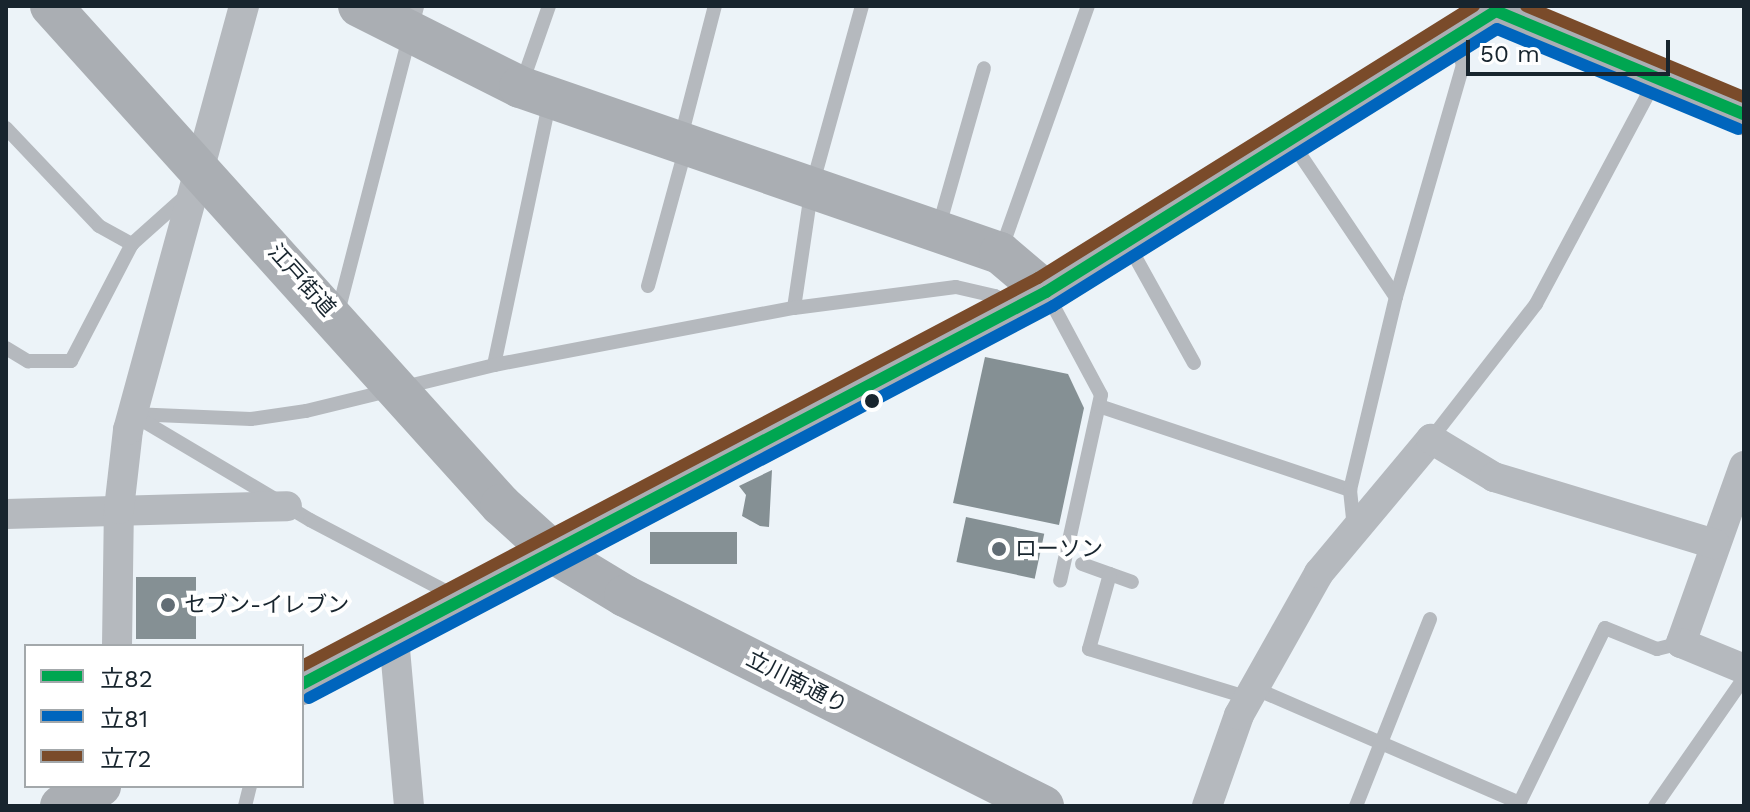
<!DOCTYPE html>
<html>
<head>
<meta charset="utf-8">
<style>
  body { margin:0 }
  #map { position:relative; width:1750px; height:812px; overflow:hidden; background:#ecf3f8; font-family:"Work Sans","Noto Sans JP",sans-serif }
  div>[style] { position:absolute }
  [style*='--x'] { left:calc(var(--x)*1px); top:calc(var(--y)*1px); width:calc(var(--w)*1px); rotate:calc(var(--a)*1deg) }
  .building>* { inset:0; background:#859094; transform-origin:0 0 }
  .lane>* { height:14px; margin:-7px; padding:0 7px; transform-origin:7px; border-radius:7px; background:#b5b9be }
  .street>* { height:30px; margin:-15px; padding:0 15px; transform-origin:15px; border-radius:15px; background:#b5b9be }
  .secondary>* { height:42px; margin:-21px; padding:0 21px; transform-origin:21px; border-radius:21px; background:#aaaeb3 }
  .bus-1>* { height:12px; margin:-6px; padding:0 6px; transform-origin:6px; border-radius:6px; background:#00a651 }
  .bus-2>* { height:12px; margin:-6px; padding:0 6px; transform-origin:6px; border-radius:6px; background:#0065bd }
  .bus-3>* { height:12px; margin:-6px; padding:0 6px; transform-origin:6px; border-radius:6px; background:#7a4b2a }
  .dots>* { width:22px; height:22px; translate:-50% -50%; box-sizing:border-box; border:4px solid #fff; border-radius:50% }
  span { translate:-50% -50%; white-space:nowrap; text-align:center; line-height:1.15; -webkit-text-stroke:8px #fff; paint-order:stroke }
  .street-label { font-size:22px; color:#18252e }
  .poi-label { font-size:22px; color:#18252e }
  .left { translate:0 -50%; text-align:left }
  .frame { position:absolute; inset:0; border:8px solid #18252e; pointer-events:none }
  .legend { position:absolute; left:24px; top:644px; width:280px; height:144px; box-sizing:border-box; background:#fff; border:2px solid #a3a8ab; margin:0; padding:10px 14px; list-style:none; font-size:24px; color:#18252e }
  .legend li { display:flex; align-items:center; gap:16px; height:40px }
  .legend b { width:40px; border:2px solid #a3a8ab }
  .scale { position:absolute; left:1466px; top:40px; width:204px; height:36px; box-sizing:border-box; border:4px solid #18252e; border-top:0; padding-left:10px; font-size:24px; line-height:28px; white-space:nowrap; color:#18252e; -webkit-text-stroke:6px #fff; paint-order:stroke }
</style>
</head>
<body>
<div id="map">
  <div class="building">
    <div style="clip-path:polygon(985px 357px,1068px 374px,1084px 408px,1059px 525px,953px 503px)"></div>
    <div style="clip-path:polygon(772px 470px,769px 527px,760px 526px,742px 516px,746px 495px,739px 486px)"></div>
    <div style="left:966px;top:517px;width:80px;height:46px;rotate:12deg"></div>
    <div style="left:650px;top:532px;width:87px;height:32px"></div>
    <div style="left:136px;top:577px;width:60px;height:62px"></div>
  </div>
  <div class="lane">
    <div style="--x:522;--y:83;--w:82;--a:-70.7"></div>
    <div style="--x:6;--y:128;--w:135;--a:46.5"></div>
    <div style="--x:99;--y:226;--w:38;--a:29"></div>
    <div style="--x:681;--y:137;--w:135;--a:-75.5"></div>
    <div style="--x:1291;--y:141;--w:188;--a:56.1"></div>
    <div style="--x:939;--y:226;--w:164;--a:-74.1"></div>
    <div style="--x:1128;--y:244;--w:136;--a:61"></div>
    <div style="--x:1001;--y:250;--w:259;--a:-70.4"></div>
    <div style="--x:648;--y:286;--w:144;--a:-74.7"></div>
    <div style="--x:1048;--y:296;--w:112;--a:61.8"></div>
    <div style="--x:1101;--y:395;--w:190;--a:102.4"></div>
    <div style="--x:794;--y:308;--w:123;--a:-81.6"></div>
    <div style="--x:812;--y:186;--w:187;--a:-74.5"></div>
    <div style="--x:337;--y:316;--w:320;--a:-75.5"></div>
    <div style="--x:6;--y:348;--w:26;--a:31"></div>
    <div style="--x:28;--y:361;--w:43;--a:0"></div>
    <div style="--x:71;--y:361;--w:132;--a:-62.5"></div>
    <div style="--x:132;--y:244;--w:75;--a:-41.8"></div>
    <div style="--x:494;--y:365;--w:272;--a:-78.1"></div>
    <div style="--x:1099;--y:406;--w:265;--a:18.5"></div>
    <div style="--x:132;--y:414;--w:119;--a:2.4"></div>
    <div style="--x:251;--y:419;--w:56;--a:-8.3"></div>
    <div style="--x:306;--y:411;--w:194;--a:-13.7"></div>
    <div style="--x:494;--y:365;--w:305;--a:-10.8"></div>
    <div style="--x:794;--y:308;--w:163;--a:-7.4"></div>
    <div style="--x:956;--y:287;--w:40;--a:13"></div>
    <div style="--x:995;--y:296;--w:15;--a:42"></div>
    <div style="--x:135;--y:416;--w:204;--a:30.7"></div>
    <div style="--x:310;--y:520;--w:164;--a:27.7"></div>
    <div style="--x:1431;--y:439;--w:171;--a:-52.1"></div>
    <div style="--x:1536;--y:304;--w:255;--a:-61.9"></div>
    <div style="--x:1354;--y:528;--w:38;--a:-96"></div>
    <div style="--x:1350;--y:490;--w:198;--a:-76.6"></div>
    <div style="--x:1396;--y:297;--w:241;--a:-73.9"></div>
    <div style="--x:1463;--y:65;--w:25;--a:-108"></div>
    <div style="--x:1082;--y:564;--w:53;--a:19.8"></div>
    <div style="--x:1110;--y:574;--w:78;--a:105.6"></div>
    <div style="--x:1089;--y:649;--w:167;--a:17"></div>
    <div style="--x:1254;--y:688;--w:290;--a:23.4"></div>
    <div style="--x:245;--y:806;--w:21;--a:-76"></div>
    <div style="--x:1356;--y:806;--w:201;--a:-68.4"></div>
    <div style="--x:1518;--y:806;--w:198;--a:-64"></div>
    <div style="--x:1605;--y:628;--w:56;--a:22"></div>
    <div style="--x:1657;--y:649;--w:25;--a:-14"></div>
    <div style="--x:1655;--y:806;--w:156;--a:-55.2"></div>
  </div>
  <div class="street">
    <div style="--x:1744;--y:466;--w:188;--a:109.6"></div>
    <div style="--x:1681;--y:643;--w:68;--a:22.4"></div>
    <div style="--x:6;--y:514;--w:281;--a:-1.6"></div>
    <div style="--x:394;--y:638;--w:169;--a:84.9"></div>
    <div style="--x:117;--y:646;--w:137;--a:-89.2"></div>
    <div style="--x:119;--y:509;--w:80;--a:-83.5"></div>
    <div style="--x:128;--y:430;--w:440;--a:-74.7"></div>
    <div style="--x:1207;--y:806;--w:96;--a:-70.6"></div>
    <div style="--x:1239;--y:715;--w:163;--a:-60.6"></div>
    <div style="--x:1319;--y:573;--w:175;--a:-50.1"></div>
    <div style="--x:1431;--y:439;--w:74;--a:31.1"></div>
    <div style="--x:1494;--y:477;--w:231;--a:16.9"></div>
  </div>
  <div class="secondary">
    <div style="--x:51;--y:6;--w:672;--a:47.96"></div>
    <div style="--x:501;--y:505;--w:72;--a:42.2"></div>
    <div style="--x:554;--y:553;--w:83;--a:31.2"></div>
    <div style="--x:625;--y:596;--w:468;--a:26.7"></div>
    <div style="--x:359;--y:6;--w:180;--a:26.7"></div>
    <div style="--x:520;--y:87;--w:508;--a:19.08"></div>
    <div style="--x:1000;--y:253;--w:60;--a:40.3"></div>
    <div style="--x:302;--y:684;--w:841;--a:-27.78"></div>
    <div style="--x:1046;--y:292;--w:531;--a:-31.98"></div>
    <div style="--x:1496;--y:11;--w:269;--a:22.6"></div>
    <div style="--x:61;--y:806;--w:44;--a:-27.1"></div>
  </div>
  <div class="bus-1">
    <div style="--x:302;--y:684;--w:841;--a:-27.78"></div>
    <div style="--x:1046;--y:292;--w:531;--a:-31.98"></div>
    <div style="--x:1496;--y:11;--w:269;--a:22.6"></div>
  </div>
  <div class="bus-2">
    <div style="--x:309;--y:698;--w:841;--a:-27.78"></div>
    <div style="--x:1053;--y:306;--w:523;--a:-31.96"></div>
    <div style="--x:1497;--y:29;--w:261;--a:22.5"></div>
  </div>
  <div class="bus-3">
    <div style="--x:1526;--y:6;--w:236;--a:22.7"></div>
    <div style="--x:302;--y:666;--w:832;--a:-27.8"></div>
    <div style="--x:1038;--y:278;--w:514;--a:-31.96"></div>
  </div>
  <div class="dots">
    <div style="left:872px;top:401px;background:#18252e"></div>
    <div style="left:999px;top:549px;background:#626d75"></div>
    <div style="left:168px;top:605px;background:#626d75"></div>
  </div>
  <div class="street-label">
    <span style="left:302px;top:280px;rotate:48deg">江戸街道</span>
    <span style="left:797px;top:682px;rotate:27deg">立川南通り</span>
  </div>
  <div class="poi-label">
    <span class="left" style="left:1015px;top:549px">ローソン</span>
    <span class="left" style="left:184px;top:605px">セブン-イレブン</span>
  </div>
  <div class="frame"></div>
  <ul class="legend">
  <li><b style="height:10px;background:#00a651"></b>立82</li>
  <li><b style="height:10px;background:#0065bd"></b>立81</li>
  <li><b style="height:10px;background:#7a4b2a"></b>立72</li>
  </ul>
  <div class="scale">50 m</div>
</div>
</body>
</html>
